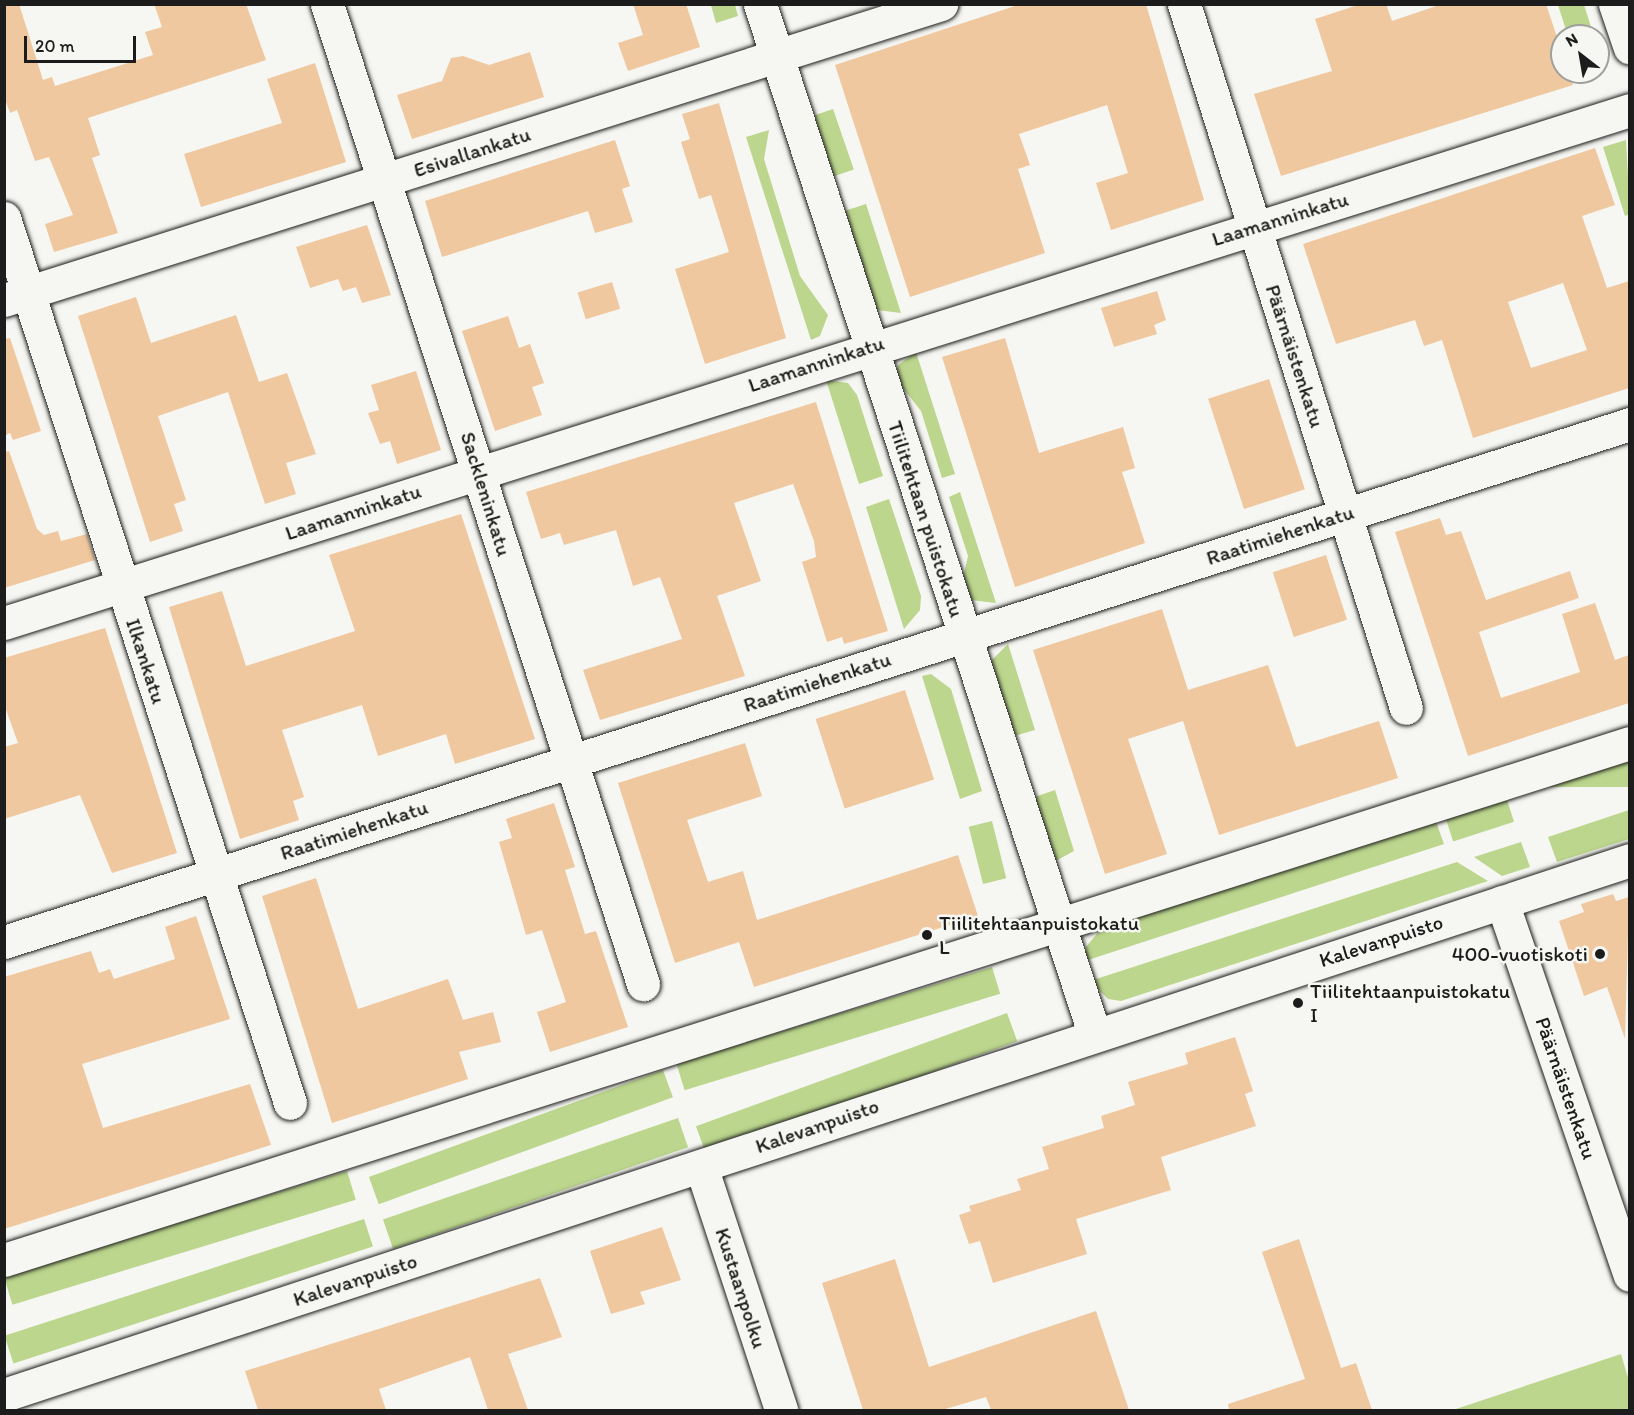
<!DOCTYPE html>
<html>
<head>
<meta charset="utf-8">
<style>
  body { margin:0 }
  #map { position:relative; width:1634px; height:1415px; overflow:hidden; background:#f6f6f2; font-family:Itim,sans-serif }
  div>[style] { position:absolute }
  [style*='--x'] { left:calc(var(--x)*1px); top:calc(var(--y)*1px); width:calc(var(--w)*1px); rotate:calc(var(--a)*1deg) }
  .green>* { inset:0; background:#bcd68d; transform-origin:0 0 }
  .building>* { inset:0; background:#f0c89f; transform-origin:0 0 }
  .roads { filter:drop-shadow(0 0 2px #1c1c1c) drop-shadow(0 0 2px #1c1c1c) }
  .minor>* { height:33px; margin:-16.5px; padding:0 16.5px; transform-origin:16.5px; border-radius:16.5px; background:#f6f6f2 }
  .dots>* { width:16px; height:16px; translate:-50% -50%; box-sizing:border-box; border:3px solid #f6f6f2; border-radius:50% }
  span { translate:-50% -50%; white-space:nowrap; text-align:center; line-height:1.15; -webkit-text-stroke:5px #f6f6f2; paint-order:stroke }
  .street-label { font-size:21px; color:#1c1c1c }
  .poi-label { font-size:21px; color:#1c1c1c }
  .left { translate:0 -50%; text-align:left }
  .right { translate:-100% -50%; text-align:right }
  .frame { position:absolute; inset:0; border:6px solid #1c1c1c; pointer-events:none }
  .north { position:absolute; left:1550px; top:24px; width:60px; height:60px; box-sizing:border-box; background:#f6f6f2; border:2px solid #9f9f9c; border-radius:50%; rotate:329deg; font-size:16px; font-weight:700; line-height:24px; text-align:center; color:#1c1c1c }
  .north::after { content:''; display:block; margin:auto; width:21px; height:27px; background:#1c1c1c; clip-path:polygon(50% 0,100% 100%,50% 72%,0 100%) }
  .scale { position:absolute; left:24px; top:36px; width:112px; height:27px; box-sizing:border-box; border:3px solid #1c1c1c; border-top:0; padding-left:8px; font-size:18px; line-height:21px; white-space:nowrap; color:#1c1c1c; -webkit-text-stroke:4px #f6f6f2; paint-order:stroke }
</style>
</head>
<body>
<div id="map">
  <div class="green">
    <div style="clip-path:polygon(711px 5px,735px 5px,738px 16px,716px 23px)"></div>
    <div style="clip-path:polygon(1558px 5px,1584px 5px,1594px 36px,1568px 36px)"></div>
    <div style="left:833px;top:109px;width:64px;height:24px;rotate:71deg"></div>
    <div style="clip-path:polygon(769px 130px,764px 159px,800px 276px,828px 315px,820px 336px,811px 340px,746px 137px)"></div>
    <div style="clip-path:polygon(1626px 140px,1630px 214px,1625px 216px,1603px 147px)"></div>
    <div style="clip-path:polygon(866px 204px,901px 313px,877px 310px,868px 298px,841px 212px)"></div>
    <div style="clip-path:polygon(916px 352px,955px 474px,942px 478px,921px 411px,895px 378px,898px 365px)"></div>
    <div style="clip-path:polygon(826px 380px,848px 383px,857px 395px,883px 476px,859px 484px)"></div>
    <div style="clip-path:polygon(960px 492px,996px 603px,970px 600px,962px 582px,968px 556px,949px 497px)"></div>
    <div style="clip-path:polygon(889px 499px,921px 596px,920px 610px,904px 629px,866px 507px)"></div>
    <div style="clip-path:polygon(1008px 644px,1035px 730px,1011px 737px,990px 662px)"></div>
    <div style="clip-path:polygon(931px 674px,951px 689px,982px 791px,960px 799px,922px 676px)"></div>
    <div style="left:1629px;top:760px;width:27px;height:101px;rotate:90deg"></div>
    <div style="clip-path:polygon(1055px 790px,1074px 851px,1052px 863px,1029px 799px)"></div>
    <div style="left:1506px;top:797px;width:26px;height:64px;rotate:72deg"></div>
    <div style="clip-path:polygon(1629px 810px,1629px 839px,1557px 862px,1548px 837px)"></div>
    <div style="clip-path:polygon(1435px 819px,1444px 844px,1085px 961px,1086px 947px,1104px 925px)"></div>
    <div style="left:992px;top:821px;width:59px;height:24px;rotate:76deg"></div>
    <div style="clip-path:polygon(1521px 842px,1530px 867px,1502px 876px,1474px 857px)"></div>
    <div style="clip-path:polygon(1457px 862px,1488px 881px,1121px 1001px,1108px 999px,1090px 981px)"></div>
    <div style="left:992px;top:967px;width:28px;height:330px;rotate:73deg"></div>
    <div style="left:1007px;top:1013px;width:30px;height:331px;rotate:70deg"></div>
    <div style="left:663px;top:1070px;width:29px;height:313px;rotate:70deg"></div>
    <div style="left:678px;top:1118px;width:31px;height:312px;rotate:71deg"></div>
    <div style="left:347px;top:1171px;width:30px;height:359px;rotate:73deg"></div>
    <div style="left:364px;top:1219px;width:29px;height:378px;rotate:72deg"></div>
    <div style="clip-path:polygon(1621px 1354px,1629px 1381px,1629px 1410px,1453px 1410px)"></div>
  </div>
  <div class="building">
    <div style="clip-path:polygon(4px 4px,19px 4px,43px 80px,52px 77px,55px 86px,153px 55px,145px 32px,162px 27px,154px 4px,246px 4px,266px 60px,88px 118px,100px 155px,92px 158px,118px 233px,54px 252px,45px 224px,73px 215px,49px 157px,35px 161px,17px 110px,10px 113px,4px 96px)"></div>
    <div style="clip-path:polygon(633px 4px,686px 4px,700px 47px,628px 71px,618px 43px,643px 35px)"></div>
    <div style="clip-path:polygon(1021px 4px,1146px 4px,1204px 200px,1111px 230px,1096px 183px,1128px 173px,1107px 105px,1019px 134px,1030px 165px,1018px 169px,1045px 253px,910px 297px,835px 65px)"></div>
    <div style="clip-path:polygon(1361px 4px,1386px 4px,1392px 21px,1442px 4px,1546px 4px,1562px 52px,1562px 72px,1568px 72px,1573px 85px,1281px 176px,1254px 94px,1332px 71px,1315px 19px)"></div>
    <div style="clip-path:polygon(530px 52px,544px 97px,412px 139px,397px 95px,442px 81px,451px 58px,463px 56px,489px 65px)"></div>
    <div style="clip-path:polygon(315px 63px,346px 162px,201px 207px,184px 154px,282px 123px,267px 79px)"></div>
    <div style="clip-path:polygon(719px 103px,786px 338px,705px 364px,675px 269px,729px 252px,711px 195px,699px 199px,681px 142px,690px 139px,682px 114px)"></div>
    <div style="clip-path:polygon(615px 140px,630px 186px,622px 189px,633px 222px,595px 233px,588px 211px,442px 257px,425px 201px)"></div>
    <div style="clip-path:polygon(evenodd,1595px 148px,1615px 205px,1582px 216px,1607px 288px,1629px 281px,1629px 388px,1473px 438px,1442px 340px,1424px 346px,1415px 320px,1336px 344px,1303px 244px,1595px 148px,1563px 283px,1587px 350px,1531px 368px,1508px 302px,1563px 283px)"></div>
    <div style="clip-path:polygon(367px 225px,391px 295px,362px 303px,356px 287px,343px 291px,338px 279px,310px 288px,296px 247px)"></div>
    <div style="left:612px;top:282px;width:28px;height:36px;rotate:73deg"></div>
    <div style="clip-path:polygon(1157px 291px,1166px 320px,1154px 325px,1157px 334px,1114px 347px,1101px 308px)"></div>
    <div style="clip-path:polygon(136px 297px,151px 343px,236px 315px,259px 382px,287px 373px,316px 454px,286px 463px,296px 494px,265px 504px,228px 392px,158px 416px,186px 500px,174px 504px,183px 531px,150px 542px,78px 316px)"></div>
    <div style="clip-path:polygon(508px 316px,519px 348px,530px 344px,544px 383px,532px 387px,542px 415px,495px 431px,462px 331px)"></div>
    <div style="clip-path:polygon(10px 338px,41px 431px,13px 440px,10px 433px,4px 436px,4px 339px)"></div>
    <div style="clip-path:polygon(1005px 338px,1039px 453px,1123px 427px,1135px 468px,1122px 472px,1145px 543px,1015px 587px,942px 357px)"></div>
    <div style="clip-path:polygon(416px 371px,441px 450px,397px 464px,390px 441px,380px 444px,368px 413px,379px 410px,371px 385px)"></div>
    <div style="left:1269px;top:379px;width:116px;height:64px;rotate:72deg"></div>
    <div style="clip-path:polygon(816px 402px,888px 631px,844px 644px,842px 637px,827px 642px,802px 562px,816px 557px,814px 541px,793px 484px,734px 503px,761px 581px,717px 596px,745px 676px,600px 720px,583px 670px,682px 639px,660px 577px,633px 586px,616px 530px,564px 545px,560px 533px,541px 539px,526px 492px)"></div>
    <div style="clip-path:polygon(9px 451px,37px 529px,44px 535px,58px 531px,61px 541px,87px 534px,95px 560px,4px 588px,4px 452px)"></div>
    <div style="clip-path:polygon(461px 514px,535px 739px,455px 764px,446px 734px,378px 756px,362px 705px,282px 730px,304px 797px,293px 801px,299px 820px,240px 839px,169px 607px,222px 591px,246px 666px,355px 631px,329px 555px)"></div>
    <div style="clip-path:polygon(1440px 518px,1446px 535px,1461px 531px,1486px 600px,1570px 571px,1579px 598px,1479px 632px,1501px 698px,1580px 672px,1562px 614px,1595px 603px,1615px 660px,1629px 655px,1629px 703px,1468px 756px,1395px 532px)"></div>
    <div style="left:1326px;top:555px;width:68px;height:56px;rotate:72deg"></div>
    <div style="clip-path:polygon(1162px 609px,1188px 690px,1268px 665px,1296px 747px,1379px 721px,1398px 778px,1219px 835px,1183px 721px,1128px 739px,1167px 854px,1105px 874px,1033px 650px)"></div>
    <div style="clip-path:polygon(105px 628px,177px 853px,112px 873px,80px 795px,4px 819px,4px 747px,18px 743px,4px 704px,4px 658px)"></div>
    <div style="left:905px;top:690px;width:94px;height:94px;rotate:72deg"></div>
    <div style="clip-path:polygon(745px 743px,762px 796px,687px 820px,708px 882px,743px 871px,757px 920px,958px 855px,978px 916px,754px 987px,739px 942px,675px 963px,618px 783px)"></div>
    <div style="clip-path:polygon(554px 803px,575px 867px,565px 870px,585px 934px,596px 931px,628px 1027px,550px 1052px,537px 1012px,566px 1002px,542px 930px,526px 935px,499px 842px,512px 838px,506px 819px)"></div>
    <div style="clip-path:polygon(316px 878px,358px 1009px,448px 979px,463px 1020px,493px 1012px,501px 1042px,459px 1052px,468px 1079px,332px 1123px,262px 896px)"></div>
    <div style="clip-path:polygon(1613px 894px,1616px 901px,1629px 897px,1625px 1039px,1607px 987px,1584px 996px,1559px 921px,1584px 912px,1581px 904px)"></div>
    <div style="clip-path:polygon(196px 916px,230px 1019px,82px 1064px,103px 1128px,250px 1084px,271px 1145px,4px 1229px,4px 977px,91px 951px,99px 973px,110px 969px,114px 979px,175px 959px,165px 927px)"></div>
    <div style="clip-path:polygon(1235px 1037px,1253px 1091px,1245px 1094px,1256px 1126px,1161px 1157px,1171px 1190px,1076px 1219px,1087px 1254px,993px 1283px,980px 1241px,969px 1244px,959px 1215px,971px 1211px,969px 1206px,1021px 1190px,1017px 1179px,1049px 1169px,1042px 1147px,1104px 1128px,1101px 1116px,1135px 1105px,1128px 1082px,1188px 1064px,1185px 1053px)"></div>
    <div style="clip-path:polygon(662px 1227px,681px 1280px,640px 1292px,645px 1304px,611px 1314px,590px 1251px)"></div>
    <div style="clip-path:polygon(1299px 1239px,1341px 1368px,1356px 1363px,1372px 1410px,1229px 1410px,1228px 1404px,1305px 1379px,1262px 1252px)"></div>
    <div style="clip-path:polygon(895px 1259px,929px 1367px,1096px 1311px,1129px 1410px,991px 1410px,986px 1397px,942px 1410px,863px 1410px,822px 1283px)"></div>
    <div style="clip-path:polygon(540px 1278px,562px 1337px,508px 1354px,528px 1410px,488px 1410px,470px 1357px,379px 1389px,386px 1410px,258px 1410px,245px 1371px)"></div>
  </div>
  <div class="roads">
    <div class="minor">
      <div style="--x:327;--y:4;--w:1030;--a:72.13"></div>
      <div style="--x:760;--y:4;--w:1082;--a:72.02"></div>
      <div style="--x:1184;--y:4;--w:738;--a:72.5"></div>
      <div style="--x:1615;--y:4;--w:46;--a:71.2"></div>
      <div style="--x:4;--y:218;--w:930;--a:72.09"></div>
      <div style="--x:4;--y:300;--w:983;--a:-17.53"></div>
      <div style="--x:4;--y:623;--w:1705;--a:-17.51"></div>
      <div style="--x:1502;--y:902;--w:394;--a:71.1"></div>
      <div style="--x:4;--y:942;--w:1707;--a:-17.67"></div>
      <div style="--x:701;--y:1166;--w:257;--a:71.8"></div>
      <div style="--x:4;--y:1260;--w:1706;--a:-17.64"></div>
      <div style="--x:4;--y:1395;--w:1712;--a:-18.21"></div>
    </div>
  </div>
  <div class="dots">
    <div style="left:927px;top:935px;background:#1c1c1c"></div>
    <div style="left:1600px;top:954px;background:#1c1c1c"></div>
    <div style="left:1298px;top:1003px;background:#1c1c1c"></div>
  </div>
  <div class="street-label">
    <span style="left:472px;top:152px;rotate:-18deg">Esivallankatu</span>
    <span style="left:1280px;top:219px;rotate:-17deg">Laamanninkatu</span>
    <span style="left:1295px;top:356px;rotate:72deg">Päärnäistenkatu</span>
    <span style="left:816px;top:364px;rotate:-18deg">Laamanninkatu</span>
    <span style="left:486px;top:494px;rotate:73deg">Sackleninkatu</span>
    <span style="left:353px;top:512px;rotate:-18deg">Laamanninkatu</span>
    <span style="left:926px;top:519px;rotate:72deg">Tiilitehtaan puistokatu</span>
    <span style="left:1280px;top:535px;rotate:-18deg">Raatimiehenkatu</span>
    <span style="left:146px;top:661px;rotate:72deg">Ilkankatu</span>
    <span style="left:817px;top:682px;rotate:-18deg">Raatimiehenkatu</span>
    <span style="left:354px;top:830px;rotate:-18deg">Raatimiehenkatu</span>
    <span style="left:1381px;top:941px;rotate:-18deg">Kalevanpuisto</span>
    <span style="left:1566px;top:1088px;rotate:71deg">Päärnäistenkatu</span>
    <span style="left:817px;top:1126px;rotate:-19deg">Kalevanpuisto</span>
    <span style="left:355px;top:1280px;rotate:-18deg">Kalevanpuisto</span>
    <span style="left:741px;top:1288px;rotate:72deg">Kustaanpolku</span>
  </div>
  <div class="poi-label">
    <span class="left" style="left:939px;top:935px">Tiilitehtaanpuistokatu<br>L</span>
    <span class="right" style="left:1588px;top:954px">400-vuotiskoti</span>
    <span class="left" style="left:1310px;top:1003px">Tiilitehtaanpuistokatu<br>I</span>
  </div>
  <div class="frame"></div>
  <div class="north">N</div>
  <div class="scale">20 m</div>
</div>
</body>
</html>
